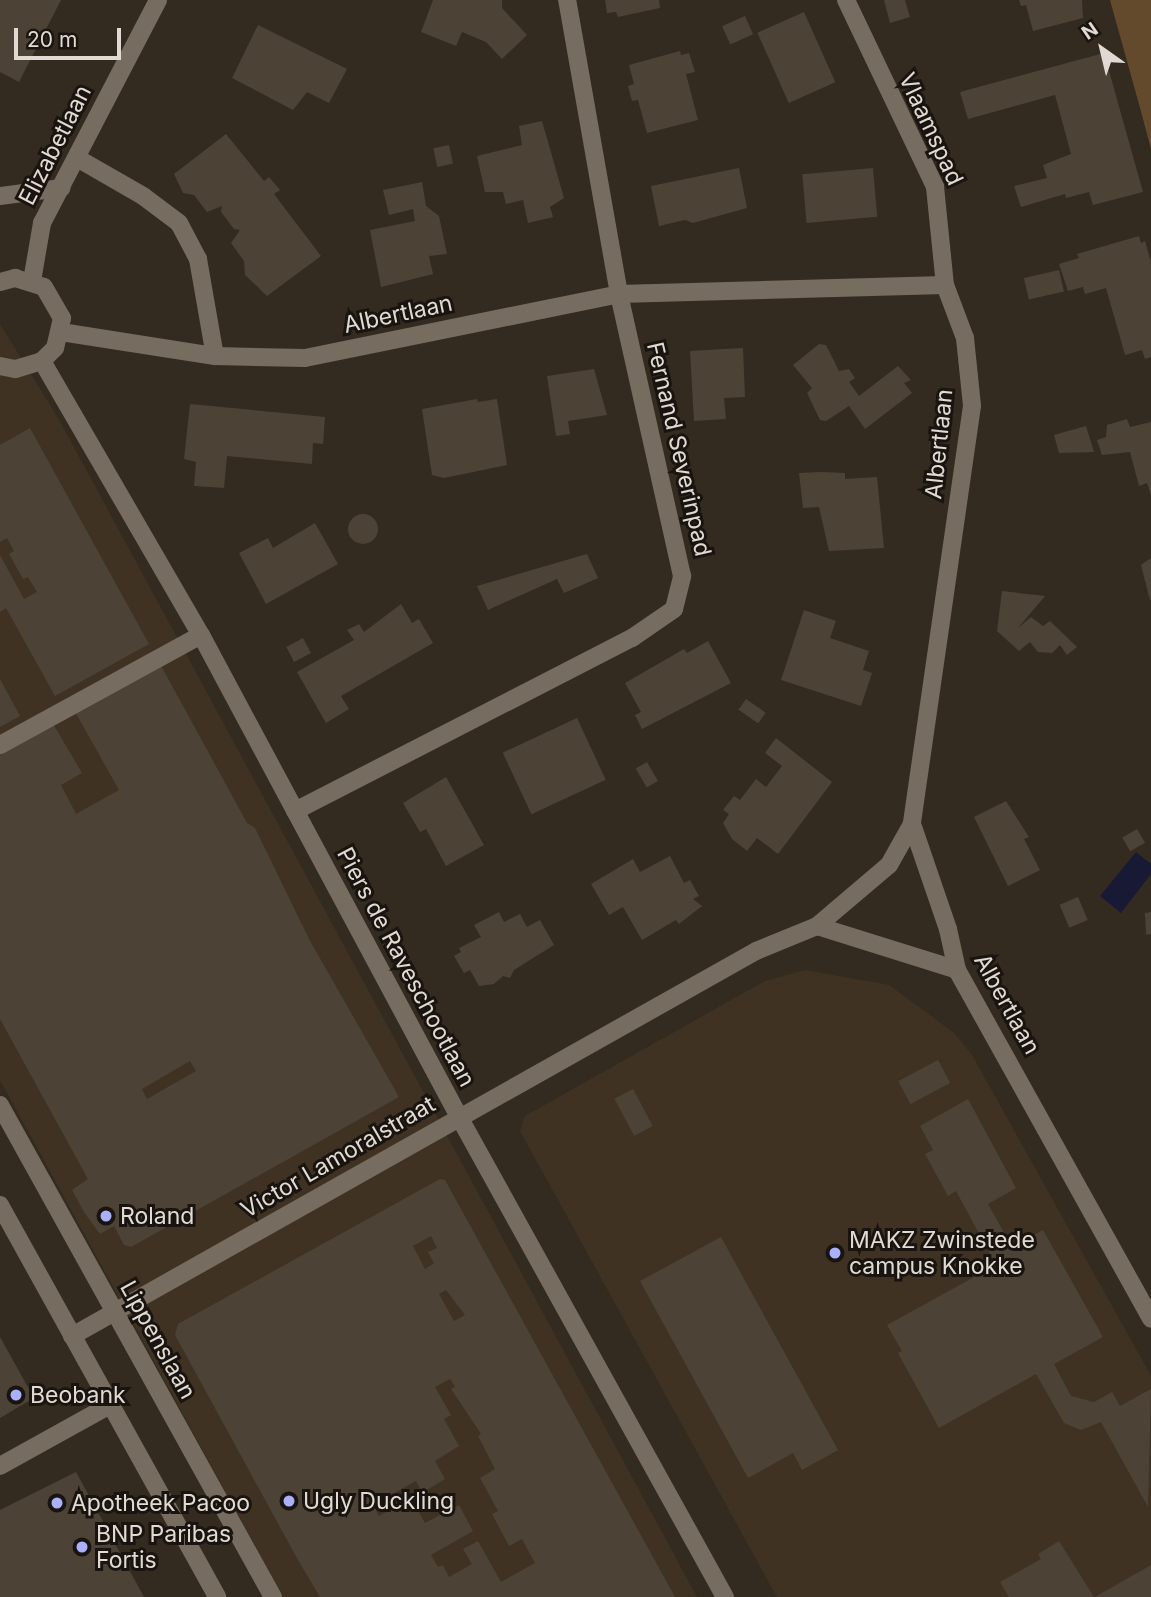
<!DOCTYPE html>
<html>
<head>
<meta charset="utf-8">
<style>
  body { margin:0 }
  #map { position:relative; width:1151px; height:1597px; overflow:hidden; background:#342b20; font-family:Inter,sans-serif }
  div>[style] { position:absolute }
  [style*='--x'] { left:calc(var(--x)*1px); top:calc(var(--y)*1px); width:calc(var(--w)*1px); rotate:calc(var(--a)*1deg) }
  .built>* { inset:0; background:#403222 }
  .green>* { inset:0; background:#634a2d }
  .water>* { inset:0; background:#181935 }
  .building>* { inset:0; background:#4c4236; transform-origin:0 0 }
  .round { border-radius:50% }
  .pedestrian>* { height:18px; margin:-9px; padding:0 9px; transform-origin:9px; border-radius:9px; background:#776c60 }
  .minor>* { height:18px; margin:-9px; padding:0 9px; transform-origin:9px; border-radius:9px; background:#776c60 }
  .tertiary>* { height:18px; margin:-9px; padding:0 9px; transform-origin:9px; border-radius:9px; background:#776c60 }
  .secondary>* { height:18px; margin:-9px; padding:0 9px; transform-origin:9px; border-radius:9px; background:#776c60 }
  .dots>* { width:19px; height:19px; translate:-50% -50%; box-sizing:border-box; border:4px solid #191410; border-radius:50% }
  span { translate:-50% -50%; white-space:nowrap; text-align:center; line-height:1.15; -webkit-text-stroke:6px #191410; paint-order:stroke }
  .street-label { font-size:23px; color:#e0dad3 }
  .poi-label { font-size:23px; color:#e0dad3 }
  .left { translate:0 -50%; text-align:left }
  .north { position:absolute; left:1067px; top:14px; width:70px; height:70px; -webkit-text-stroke:5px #191410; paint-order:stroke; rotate:326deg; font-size:19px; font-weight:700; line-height:28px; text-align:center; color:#e0dad3 }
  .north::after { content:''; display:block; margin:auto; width:24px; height:32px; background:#e0dad3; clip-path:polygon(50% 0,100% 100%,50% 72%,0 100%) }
  .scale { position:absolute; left:14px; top:28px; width:107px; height:32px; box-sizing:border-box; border:4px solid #e0dad3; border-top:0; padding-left:9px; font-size:21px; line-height:24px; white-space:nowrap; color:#e0dad3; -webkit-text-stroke:5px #191410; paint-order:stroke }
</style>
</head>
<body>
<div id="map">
  <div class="built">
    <div style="clip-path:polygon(0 324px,58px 418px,697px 1597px,283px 1597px,0 1080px)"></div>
    <div style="clip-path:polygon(805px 970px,889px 985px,954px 1033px,972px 1055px,1151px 1376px,1151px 1597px,777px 1597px,520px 1131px,525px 1116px,765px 981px)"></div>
  </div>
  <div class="green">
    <div style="clip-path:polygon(1110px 0,1151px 0,1151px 149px,1142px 115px)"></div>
  </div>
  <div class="water">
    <div style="clip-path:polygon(1136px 852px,1151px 864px,1151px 874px,1121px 913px,1100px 896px)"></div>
  </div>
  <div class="building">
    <div style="clip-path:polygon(0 0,61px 0,19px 82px,0 72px)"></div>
    <div style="clip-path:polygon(433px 0,502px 0,502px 8px,527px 35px,502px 59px,486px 42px,462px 32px,456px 46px,421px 32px)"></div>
    <div style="clip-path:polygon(605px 0,659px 0,660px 8px,618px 17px,616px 12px,607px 13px)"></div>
    <div style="clip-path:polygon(884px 0,905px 0,910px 17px,890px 23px)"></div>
    <div style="clip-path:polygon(1019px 0,1082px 0,1083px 18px,1033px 31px,1026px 5px,1021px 6px)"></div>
    <div style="left:804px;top:12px;width:77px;height:51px;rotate:66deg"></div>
    <div style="left:745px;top:16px;width:20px;height:25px;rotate:66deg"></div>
    <div style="clip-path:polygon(258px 25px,347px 69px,329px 103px,307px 92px,293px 110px,232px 78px)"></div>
    <div style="clip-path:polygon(680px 51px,681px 55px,689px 53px,695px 72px,686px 74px,698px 120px,647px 133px,638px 100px,632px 101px,628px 86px,634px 84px,629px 65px)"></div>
    <div style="clip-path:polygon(1104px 53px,1143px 192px,1093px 205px,1089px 192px,1066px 198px,1065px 194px,1021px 207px,1014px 186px,1047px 178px,1043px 165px,1071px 154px,1055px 95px,968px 119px,960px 92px)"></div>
    <div style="clip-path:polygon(542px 121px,564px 198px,550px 207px,553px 217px,528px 223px,523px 200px,506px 204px,503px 192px,485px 192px,477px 156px,522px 145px,519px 126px)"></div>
    <div style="clip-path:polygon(226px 134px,264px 181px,269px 177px,280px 190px,274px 194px,321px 256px,267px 296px,245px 275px,244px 261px,231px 243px,240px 230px,234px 229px,221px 212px,222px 206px,207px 212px,194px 195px,183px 193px,174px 174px)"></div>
    <div style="left:449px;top:145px;width:19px;height:16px;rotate:78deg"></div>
    <div style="clip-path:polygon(739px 168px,747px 208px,693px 223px,685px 220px,659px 226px,651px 186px)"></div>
    <div style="left:873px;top:168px;width:49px;height:71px;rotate:85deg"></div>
    <div style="clip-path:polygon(422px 182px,426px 206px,439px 216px,447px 254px,429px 256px,433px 274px,381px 287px,370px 230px,415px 221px,413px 209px,389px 215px,383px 190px)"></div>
    <div style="clip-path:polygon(1139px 236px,1141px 243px,1145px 241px,1151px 262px,1151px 357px,1145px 359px,1142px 350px,1125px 355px,1106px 288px,1085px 294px,1083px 287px,1068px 291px,1059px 264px,1079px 258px,1077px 254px)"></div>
    <div style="left:1059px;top:270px;width:22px;height:36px;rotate:77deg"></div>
    <div style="clip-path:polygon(819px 344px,826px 345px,839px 371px,849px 369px,855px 378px,849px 382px,859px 396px,898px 366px,911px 380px,904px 383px,912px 393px,865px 429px,849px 406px,826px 421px,820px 420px,807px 393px,812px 388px,793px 365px)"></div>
    <div style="clip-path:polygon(743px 348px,745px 397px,724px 398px,726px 419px,694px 421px,690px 351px)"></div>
    <div style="clip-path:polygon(594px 369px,607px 415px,568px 421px,570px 434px,556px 436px,547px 376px)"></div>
    <div style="clip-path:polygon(477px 399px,478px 402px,497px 399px,507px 465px,444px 478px,432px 475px,422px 409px)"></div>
    <div style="clip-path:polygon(190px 404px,325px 417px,323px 444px,313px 443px,312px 464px,227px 456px,224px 488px,194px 486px,196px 462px,184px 459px)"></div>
    <div style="clip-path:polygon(1127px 419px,1130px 427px,1151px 422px,1151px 496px,1147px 483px,1139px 486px,1130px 452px,1102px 455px,1097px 440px,1106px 437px,1107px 425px)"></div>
    <div style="clip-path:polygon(1086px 426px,1094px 452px,1059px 453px,1054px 435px)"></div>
    <div style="clip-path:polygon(30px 428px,149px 644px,55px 696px,6px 608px,0 612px,0 555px,24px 599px,37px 592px,28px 577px,23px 579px,9px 554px,14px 551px,7px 538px,0 542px,0 445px)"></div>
    <div style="clip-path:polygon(820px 472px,845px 473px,845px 479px,877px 477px,884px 548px,829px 551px,819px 507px,803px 508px,799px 473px)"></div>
    <div class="round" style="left:348px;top:514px;width:30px;height:30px"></div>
    <div style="clip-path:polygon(315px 523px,338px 564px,266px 604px,239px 553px,268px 538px,273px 548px)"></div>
    <div style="clip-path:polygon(587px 554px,598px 578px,564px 593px,557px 579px,488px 610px,477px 586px)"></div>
    <div style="clip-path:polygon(1151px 558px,1151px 600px,1150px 600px,1141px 565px)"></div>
    <div style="clip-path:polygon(1002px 591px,1045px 596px,1018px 628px,1031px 617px,1043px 626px,1050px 621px,1077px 647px,1067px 655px,1060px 645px,1052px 653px,1038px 652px,1030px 642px,1019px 651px,997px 631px)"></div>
    <div style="clip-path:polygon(401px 604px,412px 623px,419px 619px,433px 643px,341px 696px,349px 709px,326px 723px,297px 672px,354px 640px,347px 630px,359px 624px,364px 632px)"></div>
    <div style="clip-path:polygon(804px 610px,836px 621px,830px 638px,869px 651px,863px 670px,872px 673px,861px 706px,781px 680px)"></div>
    <div style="left:303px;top:638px;width:17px;height:19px;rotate:62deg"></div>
    <div style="clip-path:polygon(708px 641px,731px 683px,642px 729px,635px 715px,641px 712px,625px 683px,684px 649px,687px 653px)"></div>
    <div style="clip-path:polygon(evenodd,159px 662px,247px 823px,255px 828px,309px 939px,399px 1097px,131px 1247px,124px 1245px,114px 1226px,100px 1234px,84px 1212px,72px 1190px,88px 1179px,0 1019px,0 751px,52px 722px,82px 773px,61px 785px,76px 814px,119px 790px,74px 710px,159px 662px,190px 1061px,196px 1071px,147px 1099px,142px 1089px,190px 1061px)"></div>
    <div style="clip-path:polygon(0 679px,20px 716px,0 727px)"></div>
    <div style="left:746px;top:699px;width:24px;height:13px;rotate:35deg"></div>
    <div style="left:577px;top:718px;width:68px;height:82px;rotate:65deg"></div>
    <div style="clip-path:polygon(776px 738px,832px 782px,778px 854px,757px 838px,747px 851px,732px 839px,723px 823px,729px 814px,723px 810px,734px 796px,740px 800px,756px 779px,766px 787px,782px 766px,765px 753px)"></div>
    <div style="left:647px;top:762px;width:22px;height:13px;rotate:60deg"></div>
    <div style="clip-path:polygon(446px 777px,484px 845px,446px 866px,426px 829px,420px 832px,403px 803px)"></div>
    <div style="clip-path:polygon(1006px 801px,1029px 837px,1024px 839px,1040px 870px,1008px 886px,974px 817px)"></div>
    <div style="left:1137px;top:829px;width:16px;height:17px;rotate:60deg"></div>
    <div style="clip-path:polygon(670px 856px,684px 883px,690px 880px,699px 896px,693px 899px,702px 906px,679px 924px,676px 920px,642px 940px,623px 907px,609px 915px,591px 884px,633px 859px,640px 872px)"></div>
    <div style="left:1078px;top:897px;width:25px;height:20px;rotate:67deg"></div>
    <div style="clip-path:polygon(499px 912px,504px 922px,520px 914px,527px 927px,540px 920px,554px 945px,514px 970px,510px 978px,503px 976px,494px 984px,479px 986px,470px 970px,464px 973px,454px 956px,461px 952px,459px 948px,481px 937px,474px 925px)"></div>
    <div style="clip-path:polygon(1151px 912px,1151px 934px,1146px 935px,1145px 913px)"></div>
    <div style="left:938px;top:1060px;width:26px;height:45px;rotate:62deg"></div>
    <div style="left:633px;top:1089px;width:42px;height:21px;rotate:62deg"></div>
    <div style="clip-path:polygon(968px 1099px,1016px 1188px,988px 1204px,1012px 1247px,1043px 1230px,1103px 1337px,1054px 1364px,1071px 1396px,1094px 1402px,1112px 1392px,1120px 1406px,1151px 1389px,1148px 1507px,1101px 1422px,1081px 1430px,1064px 1423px,1036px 1374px,939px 1428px,898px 1353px,902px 1351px,887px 1325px,996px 1265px,956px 1191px,948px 1196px,925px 1154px,933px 1150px,920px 1126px)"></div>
    <div style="clip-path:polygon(evenodd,440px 1179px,445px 1180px,675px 1597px,320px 1597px,298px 1560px,175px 1335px,178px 1324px,440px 1179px,431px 1236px,437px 1248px,428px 1252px,434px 1263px,425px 1269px,413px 1246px,431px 1236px,440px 1179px,446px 1290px,465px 1315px,454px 1321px,439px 1294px,446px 1290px,440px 1179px,450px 1379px,455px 1387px,451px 1389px,481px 1434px,478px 1436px,495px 1469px,480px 1478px,498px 1511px,492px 1514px,509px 1546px,522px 1539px,535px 1563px,501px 1582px,478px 1541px,463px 1549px,472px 1564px,449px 1577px,443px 1565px,438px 1567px,431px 1555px,473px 1531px,459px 1505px,425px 1523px,411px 1498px,379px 1516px,373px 1505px,416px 1481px,422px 1493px,445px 1479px,435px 1461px,459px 1446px,444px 1419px,451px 1415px,435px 1387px,450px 1379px)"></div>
    <div style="clip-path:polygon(721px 1237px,838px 1450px,802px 1470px,793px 1453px,748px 1478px,640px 1281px)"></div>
    <div style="clip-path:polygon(0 1337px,34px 1398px,0 1418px)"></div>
    <div style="clip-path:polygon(76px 1472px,144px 1597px,0 1597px,0 1510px)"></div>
    <div style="clip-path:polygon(1059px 1541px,1094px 1597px,1009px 1597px,1000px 1582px,1041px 1559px,1038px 1554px)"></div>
    <div style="clip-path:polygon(1151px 1565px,1151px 1597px,1095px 1597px)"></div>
  </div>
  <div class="pedestrian">
    <div style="--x:0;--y:745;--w:229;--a:-28.7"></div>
  </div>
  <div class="minor">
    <div style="--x:846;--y:0;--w:207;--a:64.5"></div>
    <div style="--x:935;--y:187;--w:99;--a:84.2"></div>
    <div style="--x:77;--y:158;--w:76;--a:29.9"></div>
    <div style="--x:143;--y:196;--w:45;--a:36.9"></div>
    <div style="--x:179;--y:223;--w:41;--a:62.2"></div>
    <div style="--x:198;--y:259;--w:98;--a:80.1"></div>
    <div style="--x:0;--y:196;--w:62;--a:-7.5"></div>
    <div style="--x:61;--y:332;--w:156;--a:8.9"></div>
    <div style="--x:215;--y:356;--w:90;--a:1.3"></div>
    <div style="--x:305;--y:358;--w:320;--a:-11.5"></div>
    <div style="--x:619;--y:294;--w:326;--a:-1.6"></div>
    <div style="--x:945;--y:285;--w:57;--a:69.3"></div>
    <div style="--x:965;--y:338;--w:68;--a:84.1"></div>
    <div style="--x:972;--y:406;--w:422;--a:98.2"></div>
    <div style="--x:912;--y:824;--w:111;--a:71.1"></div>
    <div style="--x:948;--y:929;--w:42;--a:77.6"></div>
    <div style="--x:957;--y:970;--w:399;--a:60.9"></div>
    <div style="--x:42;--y:361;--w:317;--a:59.9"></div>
    <div style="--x:201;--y:635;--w:544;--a:61.83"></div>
    <div style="--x:458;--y:1115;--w:551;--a:61.02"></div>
    <div style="--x:295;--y:811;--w:379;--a:-27.2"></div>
    <div style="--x:632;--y:638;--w:51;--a:-34.6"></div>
    <div style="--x:674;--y:609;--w:34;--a:-76"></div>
    <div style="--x:682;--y:576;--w:289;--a:-102.6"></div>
    <div style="--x:619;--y:294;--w:299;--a:-100"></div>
    <div style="--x:817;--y:926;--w:94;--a:-40.3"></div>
    <div style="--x:889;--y:865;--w:47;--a:-60.7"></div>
    <div style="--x:72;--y:1336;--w:785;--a:-29.37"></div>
    <div style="--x:756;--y:951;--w:66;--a:-22.3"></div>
    <div style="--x:817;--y:926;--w:147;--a:17.4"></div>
    <div style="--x:0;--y:1466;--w:126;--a:-29"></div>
  </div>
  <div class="tertiary">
    <div style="--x:32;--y:281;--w:59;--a:-80.2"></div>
    <div style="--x:42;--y:223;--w:251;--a:-62.5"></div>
    <div style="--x:0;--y:282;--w:16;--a:-15"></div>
    <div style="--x:15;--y:278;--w:30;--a:17"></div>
    <div style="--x:44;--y:287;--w:36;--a:60"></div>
    <div style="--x:62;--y:318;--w:31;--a:103"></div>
    <div style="--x:55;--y:348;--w:18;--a:135"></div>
    <div style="--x:42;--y:361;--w:28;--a:163"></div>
    <div style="--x:15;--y:369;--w:15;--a:-169"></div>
  </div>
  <div class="secondary">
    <div style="--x:0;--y:1105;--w:563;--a:60.98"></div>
    <div style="--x:0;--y:1205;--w:448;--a:61"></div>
  </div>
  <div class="dots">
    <div style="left:106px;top:1216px;background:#aab0fc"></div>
    <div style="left:835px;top:1253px;background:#aab0fc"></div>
    <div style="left:16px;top:1395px;background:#aab0fc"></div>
    <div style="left:289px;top:1501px;background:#aab0fc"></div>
    <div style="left:57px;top:1503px;background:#aab0fc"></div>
    <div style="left:82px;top:1547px;background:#aab0fc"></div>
  </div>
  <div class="street-label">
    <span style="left:931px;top:129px;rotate:65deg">Vlaamspad</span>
    <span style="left:55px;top:145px;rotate:-63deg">Elizabetlaan</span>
    <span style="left:398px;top:314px;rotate:-12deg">Albertlaan</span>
    <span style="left:939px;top:444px;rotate:-84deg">Albertlaan</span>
    <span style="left:679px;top:449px;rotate:77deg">Fernand Severinpad</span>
    <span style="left:406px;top:967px;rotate:62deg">Piers de Raveschootlaan</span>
    <span style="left:1007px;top:1004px;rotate:61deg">Albertlaan</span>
    <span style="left:338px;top:1157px;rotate:-30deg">Victor Lamoralstraat</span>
    <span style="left:158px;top:1340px;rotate:61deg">Lippenslaan</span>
  </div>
  <div class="poi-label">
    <span class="left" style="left:120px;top:1216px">Roland</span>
    <span class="left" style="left:849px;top:1253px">MAKZ Zwinstede<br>campus Knokke</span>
    <span class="left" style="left:30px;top:1395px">Beobank</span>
    <span class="left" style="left:303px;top:1501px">Ugly Duckling</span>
    <span class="left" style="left:71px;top:1503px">Apotheek Pacoo</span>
    <span class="left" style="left:96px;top:1547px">BNP Paribas<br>Fortis</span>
  </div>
  <div class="north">N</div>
  <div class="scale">20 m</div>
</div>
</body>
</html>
